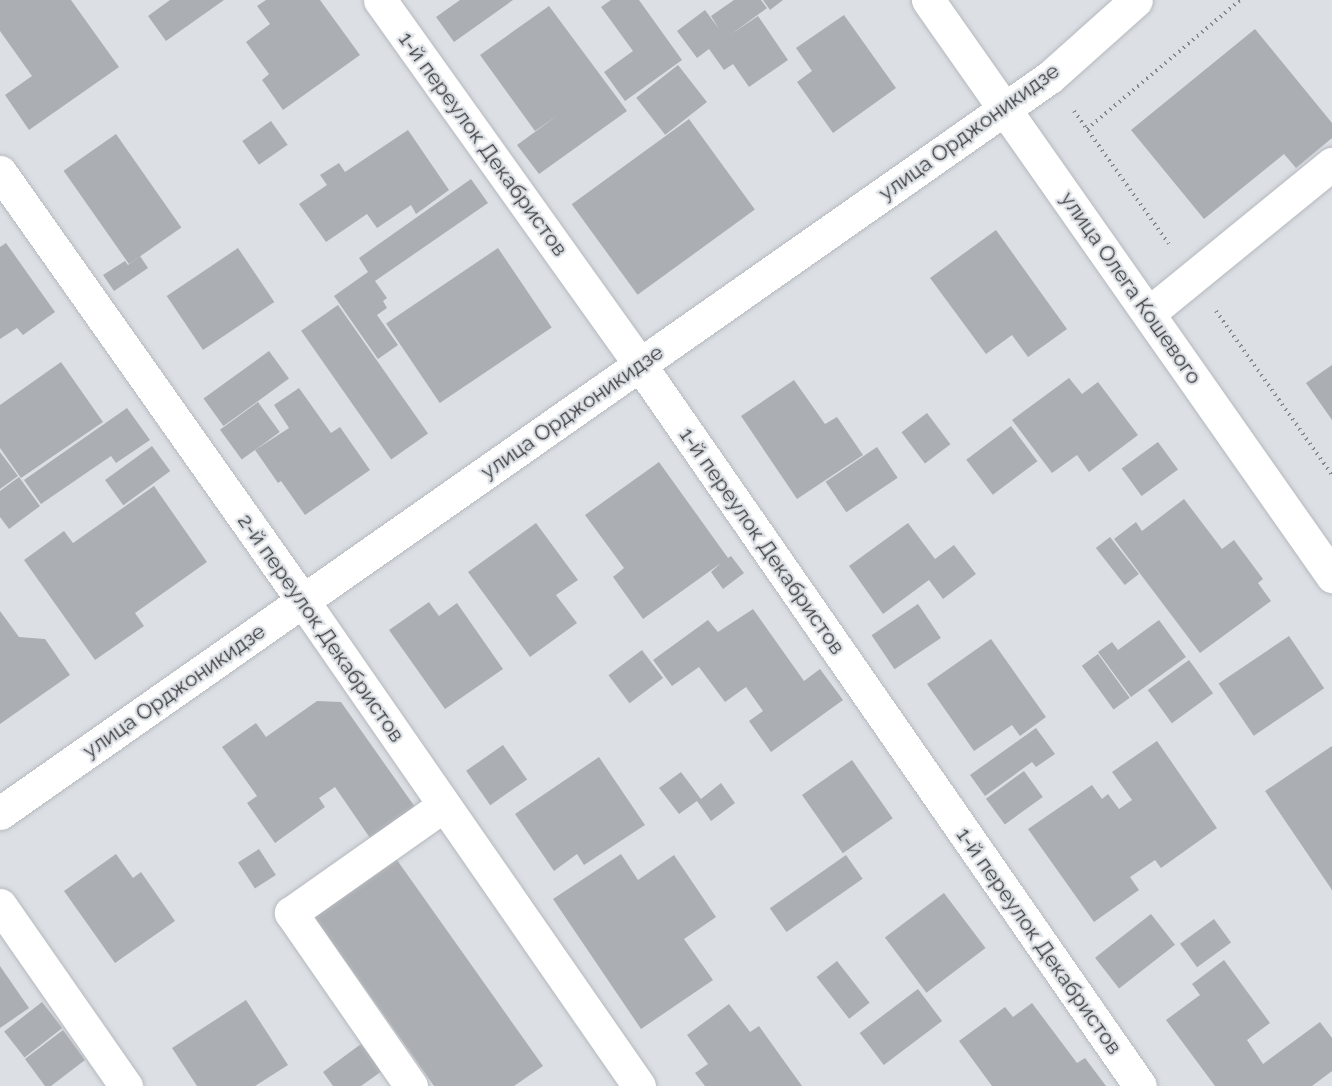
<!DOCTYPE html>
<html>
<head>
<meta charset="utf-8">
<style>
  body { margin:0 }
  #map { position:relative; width:1332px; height:1086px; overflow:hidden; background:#dce0e5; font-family:Raleway,sans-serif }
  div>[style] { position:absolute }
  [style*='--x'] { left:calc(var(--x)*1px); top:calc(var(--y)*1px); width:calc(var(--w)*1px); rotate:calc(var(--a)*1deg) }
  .building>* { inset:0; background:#abafb3; transform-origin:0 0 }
  .path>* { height:4px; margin-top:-2px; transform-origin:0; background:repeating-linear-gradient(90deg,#85888b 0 1.5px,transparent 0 6px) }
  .roads { filter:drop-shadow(0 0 2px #b5b9be) drop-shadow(0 0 2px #b5b9be) }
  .minor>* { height:33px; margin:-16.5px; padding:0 16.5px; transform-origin:16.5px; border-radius:16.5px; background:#fff }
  span { translate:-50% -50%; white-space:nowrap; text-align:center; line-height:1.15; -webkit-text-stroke:4.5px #dce0e5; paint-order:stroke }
  .street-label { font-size:21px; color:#3b3d3f }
</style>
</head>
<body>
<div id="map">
  <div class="building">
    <div style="clip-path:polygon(0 0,71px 0,119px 67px,29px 130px,5px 95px,32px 76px,0 31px)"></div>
    <div style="clip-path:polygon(170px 0,224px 0,166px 41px,148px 16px)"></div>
    <div style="clip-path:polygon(266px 0,320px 0,360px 55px,283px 110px,262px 80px,269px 74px,246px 42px,270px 24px,257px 6px)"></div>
    <div style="clip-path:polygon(460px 0,513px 0,454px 42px,436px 17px)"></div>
    <div style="clip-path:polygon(611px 0,639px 0,682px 60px,625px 101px,604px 72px,633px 51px,601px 7px)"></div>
    <div style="clip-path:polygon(734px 0,761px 0,767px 8px,730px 35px,758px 16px,788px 60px,749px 87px,733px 64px,724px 70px,709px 49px,697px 58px,677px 31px,705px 10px,719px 29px,711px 16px)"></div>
    <div style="clip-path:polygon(763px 0,783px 0,770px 10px)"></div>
    <div style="clip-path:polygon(549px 6px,627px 111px,539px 174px,517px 145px,558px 115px,535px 131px,480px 55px)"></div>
    <div style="clip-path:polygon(844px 15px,896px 88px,833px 133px,797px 82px,812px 71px,796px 48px)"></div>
    <div style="clip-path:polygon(1255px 29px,1332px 123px,1332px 138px,1296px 168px,1284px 154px,1204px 219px,1131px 130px)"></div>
    <div style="left:678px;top:65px;width:47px;height:53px;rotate:52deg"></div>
    <div style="left:689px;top:119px;width:112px;height:145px;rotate:54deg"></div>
    <div style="left:271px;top:121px;width:29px;height:35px;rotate:55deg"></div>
    <div style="clip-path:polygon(408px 130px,449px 190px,416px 214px,411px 205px,377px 228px,367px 214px,326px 242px,299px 204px,327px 185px,320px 175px,339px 163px,345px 172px)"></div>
    <div style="left:116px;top:134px;width:114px;height:64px;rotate:55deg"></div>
    <div style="clip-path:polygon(471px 179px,488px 203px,375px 281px,387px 298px,383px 301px,387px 308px,377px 315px,398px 345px,378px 359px,334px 296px,368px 272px,359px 258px)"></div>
    <div style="clip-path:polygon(996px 230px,1067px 329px,1028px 357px,1012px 335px,986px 354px,930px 278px)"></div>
    <div style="clip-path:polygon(6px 243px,55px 312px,23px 335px,17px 328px,0 339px,0 247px)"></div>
    <div style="left:238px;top:248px;width:65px;height:86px;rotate:56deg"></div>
    <div style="left:498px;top:248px;width:96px;height:135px;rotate:56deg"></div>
    <div style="clip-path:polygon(140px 256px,148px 268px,114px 291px,103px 275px,125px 261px,128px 265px)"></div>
    <div style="left:338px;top:305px;width:157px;height:45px;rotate:55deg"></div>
    <div style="left:269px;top:351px;width:34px;height:81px;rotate:54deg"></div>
    <div style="clip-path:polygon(61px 362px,103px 422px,21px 478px,0 448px,0 405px)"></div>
    <div style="clip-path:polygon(1332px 365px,1332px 420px,1306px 383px)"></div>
    <div style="clip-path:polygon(1069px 378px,1082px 394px,1098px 382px,1138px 435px,1089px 472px,1077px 455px,1052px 473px,1012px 420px)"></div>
    <div style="clip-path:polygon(794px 380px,825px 424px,837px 417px,863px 455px,797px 499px,741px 416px)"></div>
    <div style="clip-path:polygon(299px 388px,331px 433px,340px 427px,370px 470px,305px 515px,281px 481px,278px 483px,255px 450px,289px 428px,274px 405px)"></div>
    <div style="left:258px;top:402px;width:37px;height:47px;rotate:54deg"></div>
    <div style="clip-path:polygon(127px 408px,150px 440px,116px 463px,111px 456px,41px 504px,24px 480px)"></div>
    <div style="left:927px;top:413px;width:39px;height:32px;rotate:53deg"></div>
    <div style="left:1011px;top:426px;width:44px;height:56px;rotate:53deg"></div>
    <div style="left:1158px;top:442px;width:34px;height:45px;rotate:54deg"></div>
    <div style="left:152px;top:446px;width:31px;height:58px;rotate:54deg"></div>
    <div style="left:877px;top:447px;width:37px;height:62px;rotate:56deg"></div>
    <div style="clip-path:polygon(0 452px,18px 476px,0 489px)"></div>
    <div style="clip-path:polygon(659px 462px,728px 558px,731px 556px,744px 573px,723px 589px,711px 572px,721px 563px,643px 619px,613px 577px,624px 568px,585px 515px)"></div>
    <div style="clip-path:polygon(19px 477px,40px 506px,9px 529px,0 517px,0 491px)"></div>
    <div style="clip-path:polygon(154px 486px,207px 562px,135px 613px,144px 626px,95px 660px,24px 560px,64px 531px,73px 543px)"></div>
    <div style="clip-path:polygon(1184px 499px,1222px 549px,1234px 540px,1263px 579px,1258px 583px,1271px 601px,1200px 653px,1114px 539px,1136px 522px,1142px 531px)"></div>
    <div style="clip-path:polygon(536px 523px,578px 580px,556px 595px,577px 623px,530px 657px,468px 572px)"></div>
    <div style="clip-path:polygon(908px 523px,935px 559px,954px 545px,976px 574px,943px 599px,929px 580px,883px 614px,849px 566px)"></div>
    <div style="left:1110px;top:537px;width:47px;height:18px;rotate:52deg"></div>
    <div style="clip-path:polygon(429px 602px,439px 616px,457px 603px,503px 669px,445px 709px,389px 630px)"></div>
    <div style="left:918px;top:604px;width:41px;height:56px;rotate:56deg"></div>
    <div style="clip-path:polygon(753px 609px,804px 681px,820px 669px,843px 700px,771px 752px,749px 721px,763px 711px,746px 687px,725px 702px,699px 667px,672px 686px,653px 660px,708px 620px,718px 632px)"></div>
    <div style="clip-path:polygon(0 611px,19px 637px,45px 639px,70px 675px,0 724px)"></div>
    <div style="clip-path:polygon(1159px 620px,1186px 657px,1131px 697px,1098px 652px,1112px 642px,1118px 650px)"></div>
    <div style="left:1289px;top:636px;width:63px;height:85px;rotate:56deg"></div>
    <div style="clip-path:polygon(991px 639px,1046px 717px,1020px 736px,1012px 725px,974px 751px,927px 684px)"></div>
    <div style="left:642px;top:650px;width:35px;height:42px;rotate:53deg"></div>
    <div style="left:1098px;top:654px;width:54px;height:20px;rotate:54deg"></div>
    <div style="left:1189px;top:660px;width:41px;height:51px;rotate:54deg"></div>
    <div style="clip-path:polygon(317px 701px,341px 702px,415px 807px,370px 838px,335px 787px,319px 798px,325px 807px,275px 843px,247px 803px,257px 796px,222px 747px,256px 723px,266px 737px)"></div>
    <div style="clip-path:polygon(1036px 728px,1055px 754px,1036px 767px,1032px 762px,985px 796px,970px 775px)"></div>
    <div style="clip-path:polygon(1157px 741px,1217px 828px,1161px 868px,1155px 860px,1130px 877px,1139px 890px,1094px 922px,1028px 829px,1092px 785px,1102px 799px,1108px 794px,1119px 809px,1132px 800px,1112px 772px)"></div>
    <div style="left:503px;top:745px;width:42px;height:45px;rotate:55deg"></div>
    <div style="clip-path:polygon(1332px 746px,1332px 890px,1265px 791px)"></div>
    <div style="clip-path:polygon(599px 757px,645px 825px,584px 865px,577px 854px,554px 871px,515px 814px)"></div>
    <div style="left:852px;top:760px;width:71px;height:61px;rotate:55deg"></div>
    <div style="left:1024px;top:771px;width:32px;height:47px;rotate:54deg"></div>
    <div style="clip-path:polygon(681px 772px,701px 799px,721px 783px,735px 803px,711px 821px,697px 801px,679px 814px,659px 788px)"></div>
    <div style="left:259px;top:849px;width:31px;height:25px;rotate:57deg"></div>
    <div style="clip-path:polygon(392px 853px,543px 1066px,514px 1086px,434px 1086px,310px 911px)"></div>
    <div style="clip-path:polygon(116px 854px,133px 878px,141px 872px,175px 921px,115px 963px,64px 891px)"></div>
    <div style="clip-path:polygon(621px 854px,638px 880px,674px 855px,716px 917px,684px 939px,713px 980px,641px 1029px,553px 899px)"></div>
    <div style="left:846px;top:855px;width:29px;height:93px;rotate:55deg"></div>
    <div style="left:944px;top:893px;width:69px;height:74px;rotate:53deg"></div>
    <div style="left:1151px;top:914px;width:39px;height:71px;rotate:52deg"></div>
    <div style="left:1214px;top:919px;width:29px;height:42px;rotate:54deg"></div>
    <div style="clip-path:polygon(1224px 960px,1270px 1023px,1247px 1040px,1263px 1064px,1320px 1022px,1332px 1038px,1332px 1071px,1312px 1086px,1215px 1086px,1166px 1020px,1200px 995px,1192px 984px)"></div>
    <div style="left:837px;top:961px;width:53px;height:26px;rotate:52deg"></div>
    <div style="clip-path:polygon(0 966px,29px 1008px,0 1028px)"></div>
    <div style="left:918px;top:989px;width:40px;height:73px;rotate:53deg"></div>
    <div style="clip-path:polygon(246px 1000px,288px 1065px,255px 1086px,197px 1086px,172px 1048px)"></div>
    <div style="left:42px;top:1002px;width:33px;height:48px;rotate:52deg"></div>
    <div style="clip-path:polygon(1032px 1003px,1077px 1063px,1085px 1058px,1106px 1086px,992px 1086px,959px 1041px,1005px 1007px,1013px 1017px)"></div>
    <div style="clip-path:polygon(729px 1004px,750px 1032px,759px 1026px,802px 1086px,705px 1086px,695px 1073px,708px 1064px,687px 1035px)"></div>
    <div style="clip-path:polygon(63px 1030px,85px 1060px,51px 1086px,45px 1086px,25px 1059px)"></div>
    <div style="clip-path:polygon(361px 1044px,382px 1071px,361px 1086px,333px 1086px,323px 1072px)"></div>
  </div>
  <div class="path">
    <div style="--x:1074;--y:111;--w:163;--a:54.5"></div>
    <div style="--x:1087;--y:129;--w:200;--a:-40.1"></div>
    <div style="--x:1216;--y:311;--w:201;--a:54.7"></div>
  </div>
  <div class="roads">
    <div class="minor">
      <div style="--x:380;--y:0;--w:448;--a:54.5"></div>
      <div style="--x:640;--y:365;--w:877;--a:55.26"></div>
      <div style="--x:928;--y:0;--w:704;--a:54.95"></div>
      <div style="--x:0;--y:172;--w:525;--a:54.77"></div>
      <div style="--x:303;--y:601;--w:590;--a:55.29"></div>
      <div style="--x:1149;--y:313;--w:236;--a:-39.2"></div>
      <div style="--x:0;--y:813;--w:1282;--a:-35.03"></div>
      <div style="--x:1050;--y:77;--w:115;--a:-41.8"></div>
      <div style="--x:0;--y:905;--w:221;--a:55.2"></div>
      <div style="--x:411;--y:1086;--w:211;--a:-124.7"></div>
      <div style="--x:291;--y:913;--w:187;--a:-35.2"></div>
    </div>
  </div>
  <div class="street-label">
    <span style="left:969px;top:132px;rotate:-36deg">улица Орджоникидзе</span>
    <span style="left:483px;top:144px;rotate:54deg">1-й переулок Декабристов</span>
    <span style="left:1131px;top:288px;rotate:55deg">улица Олега Кошевого</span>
    <span style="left:572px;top:412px;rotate:-35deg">улица Орджоникидзе</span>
    <span style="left:762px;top:541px;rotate:55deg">1-й переулок Декабристов</span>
    <span style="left:321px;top:628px;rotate:55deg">2-й переулок Декабристов</span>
    <span style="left:174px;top:691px;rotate:-35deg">улица Орджоникидзе</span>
    <span style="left:1039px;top:941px;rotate:55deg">1-й переулок Декабристов</span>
  </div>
</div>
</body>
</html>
